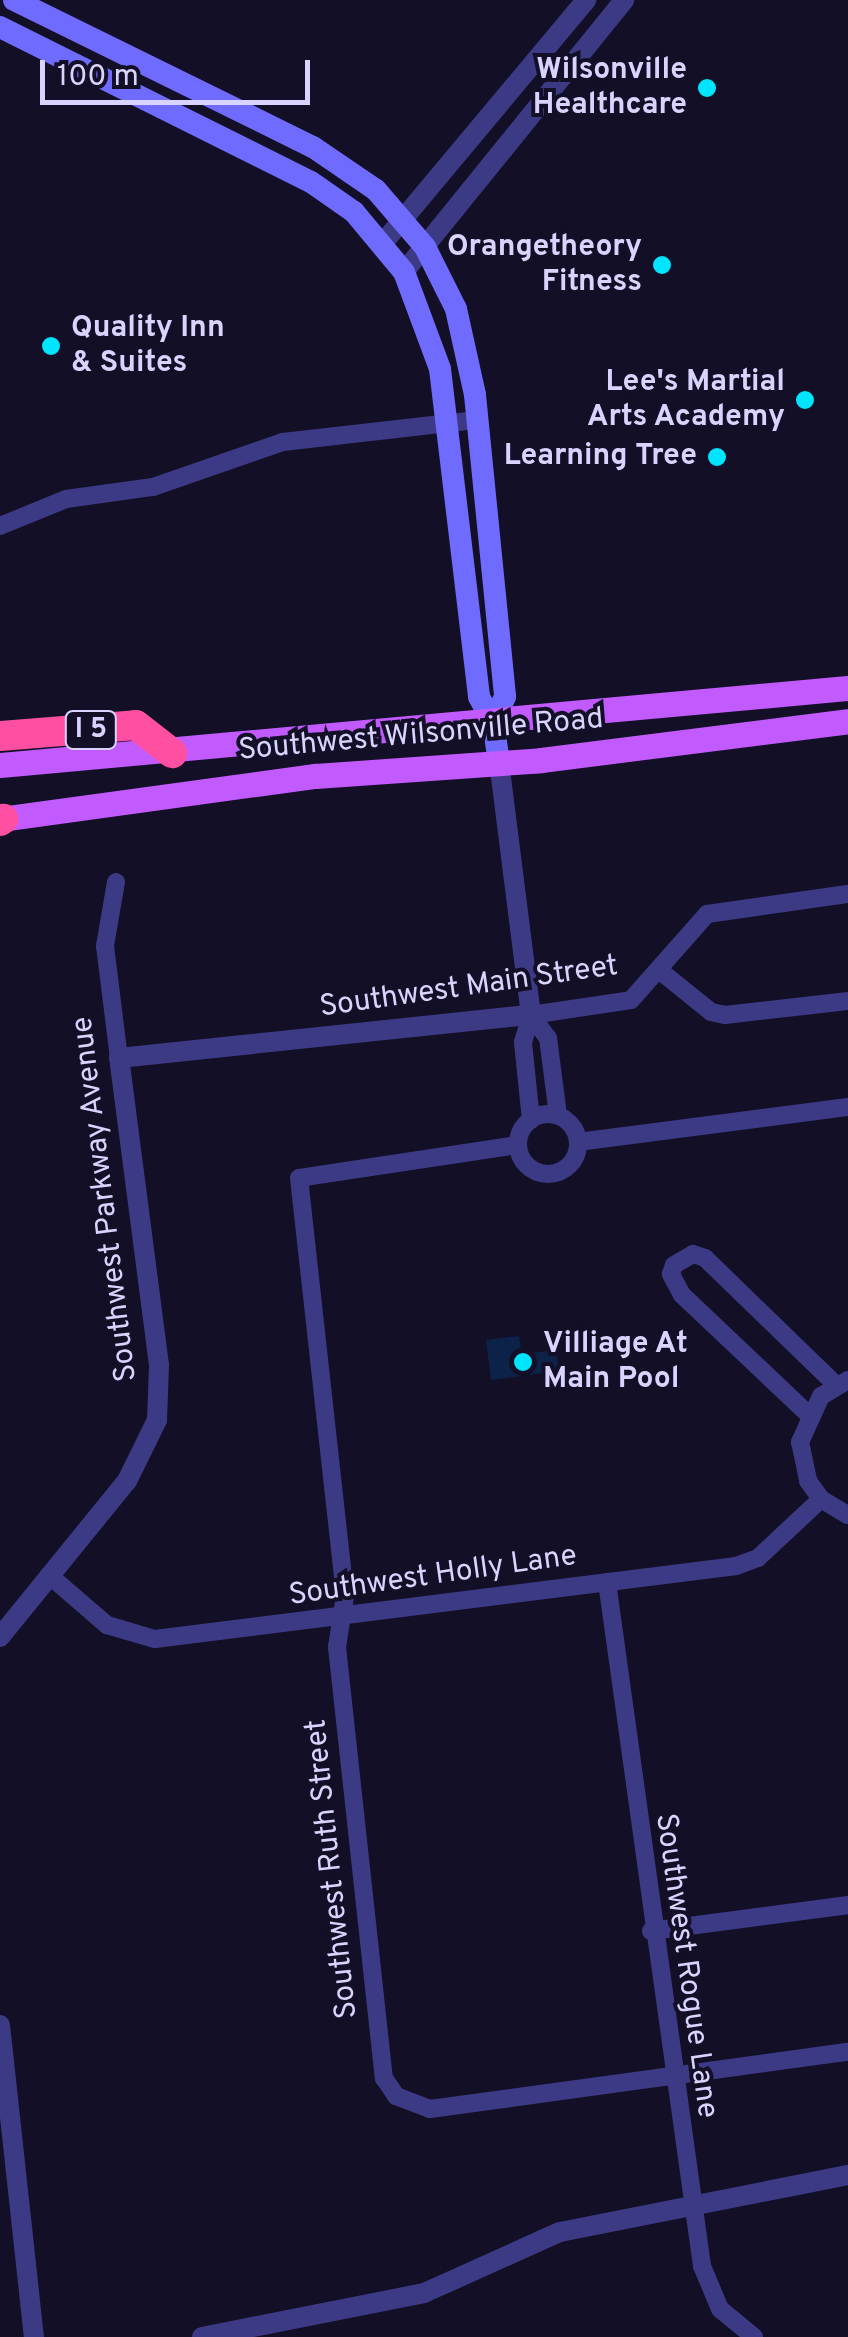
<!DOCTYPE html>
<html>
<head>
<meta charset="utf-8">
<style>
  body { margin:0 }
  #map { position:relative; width:848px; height:2337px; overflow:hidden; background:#130f26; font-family:Overpass,sans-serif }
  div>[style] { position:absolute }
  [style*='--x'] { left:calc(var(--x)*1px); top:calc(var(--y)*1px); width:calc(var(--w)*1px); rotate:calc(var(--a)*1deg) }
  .water>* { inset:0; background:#0c2248 }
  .minor>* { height:18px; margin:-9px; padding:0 9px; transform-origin:9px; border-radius:9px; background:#3d3a85 }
  .minor>.ring { margin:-9px; padding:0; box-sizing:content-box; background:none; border:18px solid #3d3a85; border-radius:50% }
  .tertiary>* { height:20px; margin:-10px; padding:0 10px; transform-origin:10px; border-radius:10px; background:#3d3a85 }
  .secondary>* { height:22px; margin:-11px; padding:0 11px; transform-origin:11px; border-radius:11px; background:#6f6bff }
  .primary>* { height:25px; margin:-12.5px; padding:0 12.5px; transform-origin:12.5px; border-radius:12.5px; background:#c25bff }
  .motorway>* { height:30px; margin:-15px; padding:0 15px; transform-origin:15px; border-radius:15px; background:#ff4fa3 }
  .dots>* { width:28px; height:28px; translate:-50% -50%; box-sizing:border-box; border:5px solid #130f26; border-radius:50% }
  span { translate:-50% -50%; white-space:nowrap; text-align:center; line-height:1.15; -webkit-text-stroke:8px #130f26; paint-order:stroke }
  .shield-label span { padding:2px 8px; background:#130f26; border:2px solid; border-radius:8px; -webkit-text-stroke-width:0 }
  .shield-label { font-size:28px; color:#d9d4ff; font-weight:700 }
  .poi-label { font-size:30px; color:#d9d4ff; font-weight:700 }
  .right { translate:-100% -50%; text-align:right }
  .left { translate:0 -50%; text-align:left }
  .street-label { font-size:30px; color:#d9d4ff }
  .scale { position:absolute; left:40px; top:60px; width:270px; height:45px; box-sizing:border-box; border:5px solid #d9d4ff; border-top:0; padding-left:12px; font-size:30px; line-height:35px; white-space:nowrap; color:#d9d4ff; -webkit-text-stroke:8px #130f26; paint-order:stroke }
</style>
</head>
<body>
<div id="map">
  <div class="water">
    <div style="clip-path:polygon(519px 1336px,522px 1354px,556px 1350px,559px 1371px,491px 1380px,486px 1340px)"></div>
  </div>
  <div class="minor">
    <div style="--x:0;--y:526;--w:71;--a:-22.2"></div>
    <div style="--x:66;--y:499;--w:88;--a:-7.9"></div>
    <div style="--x:153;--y:487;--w:138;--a:-19.1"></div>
    <div style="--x:283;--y:442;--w:195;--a:-6.5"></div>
    <div style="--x:116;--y:882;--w:65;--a:99.8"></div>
    <div style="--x:105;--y:946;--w:113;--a:82.9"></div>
    <div style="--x:659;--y:970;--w:67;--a:38.9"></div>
    <div style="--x:711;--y:1012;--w:14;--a:12"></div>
    <div style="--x:725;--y:1015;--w:124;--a:-6.5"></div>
    <div style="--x:531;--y:1015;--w:101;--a:-8.5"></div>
    <div style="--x:631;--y:1000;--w:115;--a:-48.5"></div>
    <div style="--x:707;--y:914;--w:142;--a:-8.1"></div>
    <div style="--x:531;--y:1015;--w:29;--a:54"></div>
    <div style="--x:548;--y:1038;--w:78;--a:82.6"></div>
    <div class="ring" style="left:518px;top:1114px;width:42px;height:42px"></div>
    <div style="--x:531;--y:1120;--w:78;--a:-95.9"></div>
    <div style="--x:523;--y:1042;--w:28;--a:-73"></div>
    <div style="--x:578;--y:1142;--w:272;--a:-7.4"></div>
    <div style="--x:517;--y:1145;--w:220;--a:171.4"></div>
    <div style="--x:299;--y:1178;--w:421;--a:83.7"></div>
    <div style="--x:345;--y:1596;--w:52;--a:98.9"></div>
    <div style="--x:337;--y:1647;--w:434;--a:83.8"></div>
    <div style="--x:384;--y:2078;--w:22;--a:56"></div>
    <div style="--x:396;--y:2096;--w:36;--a:21"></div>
    <div style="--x:430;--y:2109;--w:422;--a:-7.8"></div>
    <div style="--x:848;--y:1380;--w:31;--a:149"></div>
    <div style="--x:821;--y:1396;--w:51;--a:114.5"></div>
    <div style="--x:800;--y:1442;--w:40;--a:78"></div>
    <div style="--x:808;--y:1481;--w:22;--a:54"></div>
    <div style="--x:821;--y:1499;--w:31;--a:31"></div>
    <div style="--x:808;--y:1414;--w:173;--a:-136.6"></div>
    <div style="--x:682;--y:1295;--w:24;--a:-118"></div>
    <div style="--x:671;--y:1274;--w:9;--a:-72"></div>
    <div style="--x:674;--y:1265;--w:22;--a:-30"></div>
    <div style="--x:693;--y:1254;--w:13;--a:18"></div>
    <div style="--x:705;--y:1258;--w:182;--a:44.1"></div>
    <div style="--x:49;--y:1575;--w:77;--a:40.8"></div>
    <div style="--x:107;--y:1625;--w:50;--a:16.3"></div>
    <div style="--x:155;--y:1639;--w:586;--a:-7.16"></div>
    <div style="--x:736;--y:1566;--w:23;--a:-20"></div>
    <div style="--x:758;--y:1558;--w:86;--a:-43.1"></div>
    <div style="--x:607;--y:1582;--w:691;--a:82.09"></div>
    <div style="--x:702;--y:2266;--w:47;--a:67.3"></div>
    <div style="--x:720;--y:2309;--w:44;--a:39.5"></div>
    <div style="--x:651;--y:1931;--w:199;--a:-7.5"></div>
  </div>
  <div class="tertiary">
    <div style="--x:383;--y:243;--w:317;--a:-50.1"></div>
    <div style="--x:404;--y:272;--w:350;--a:-51"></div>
    <div style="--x:0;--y:1637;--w:201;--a:-50.9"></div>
    <div style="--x:127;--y:1481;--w:68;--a:-63.8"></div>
    <div style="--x:157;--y:1420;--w:55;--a:-87.9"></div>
    <div style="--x:159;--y:1365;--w:310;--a:-97.4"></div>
    <div style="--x:119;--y:1058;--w:414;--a:-6"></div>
    <div style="--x:531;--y:1015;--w:255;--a:-97.2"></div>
    <div style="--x:0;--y:2025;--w:314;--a:83.8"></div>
    <div style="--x:202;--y:2337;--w:226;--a:-11.2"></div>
    <div style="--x:424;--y:2293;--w:149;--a:-24.2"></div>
    <div style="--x:560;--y:2232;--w:294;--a:-11.2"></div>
  </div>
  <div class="secondary">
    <div style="--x:14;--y:0;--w:333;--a:26.2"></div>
    <div style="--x:313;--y:147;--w:76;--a:34.3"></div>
    <div style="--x:376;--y:190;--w:75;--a:49.3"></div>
    <div style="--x:425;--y:247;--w:69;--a:63.4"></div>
    <div style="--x:456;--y:309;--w:88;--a:77.5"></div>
    <div style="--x:475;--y:395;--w:303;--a:84.3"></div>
    <div style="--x:505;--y:697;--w:28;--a:116"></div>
    <div style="--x:0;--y:27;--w:347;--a:26.5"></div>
    <div style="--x:311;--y:182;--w:52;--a:34.9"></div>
    <div style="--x:354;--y:212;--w:78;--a:50.2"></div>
    <div style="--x:404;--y:272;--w:103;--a:69.6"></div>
    <div style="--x:440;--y:369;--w:330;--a:83.2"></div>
    <div style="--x:479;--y:697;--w:29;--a:61"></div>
    <div style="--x:493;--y:722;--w:40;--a:81.5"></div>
  </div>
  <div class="primary">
    <div style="--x:0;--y:765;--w:851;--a:-5.19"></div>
    <div style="--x:0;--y:819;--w:318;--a:-7.8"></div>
    <div style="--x:315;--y:776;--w:227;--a:-4"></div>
    <div style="--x:541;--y:760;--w:309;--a:-7.2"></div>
  </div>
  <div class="motorway">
    <div style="--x:0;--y:736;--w:136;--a:-4.6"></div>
    <div style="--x:136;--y:725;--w:46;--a:37.9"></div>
    <div style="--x:0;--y:821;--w:4;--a:-34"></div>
  </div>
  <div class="dots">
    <div style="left:707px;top:88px;background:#00e5ff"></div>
    <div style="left:662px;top:265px;background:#00e5ff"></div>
    <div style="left:51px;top:346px;background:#00e5ff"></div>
    <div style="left:805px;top:400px;background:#00e5ff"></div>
    <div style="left:717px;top:457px;background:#00e5ff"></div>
    <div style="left:523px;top:1362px;background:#00e5ff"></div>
  </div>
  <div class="shield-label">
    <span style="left:91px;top:730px">I 5</span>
  </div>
  <div class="poi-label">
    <span class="right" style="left:687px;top:88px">Wilsonville<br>Healthcare</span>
    <span class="right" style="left:642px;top:265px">Orangetheory<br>Fitness</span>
    <span class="left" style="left:71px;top:346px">Quality Inn<br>&amp; Suites</span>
    <span class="right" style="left:785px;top:400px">Lee's Martial<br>Arts Academy</span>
    <span class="right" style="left:697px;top:457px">Learning Tree</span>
    <span class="left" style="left:543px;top:1362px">Villiage At<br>Main Pool</span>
  </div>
  <div class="street-label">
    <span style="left:421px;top:736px;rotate:-5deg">Southwest Wilsonville Road</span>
    <span style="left:469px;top:988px;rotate:-8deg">Southwest Main Street</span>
    <span style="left:106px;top:1199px;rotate:-97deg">Southwest Parkway Avenue</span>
    <span style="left:433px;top:1577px;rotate:-8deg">Southwest Holly Lane</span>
    <span style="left:333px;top:1869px;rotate:-96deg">Southwest Ruth Street</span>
    <span style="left:685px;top:1966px;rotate:82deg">Southwest Rogue Lane</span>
  </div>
  <div class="scale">100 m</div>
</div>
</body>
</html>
